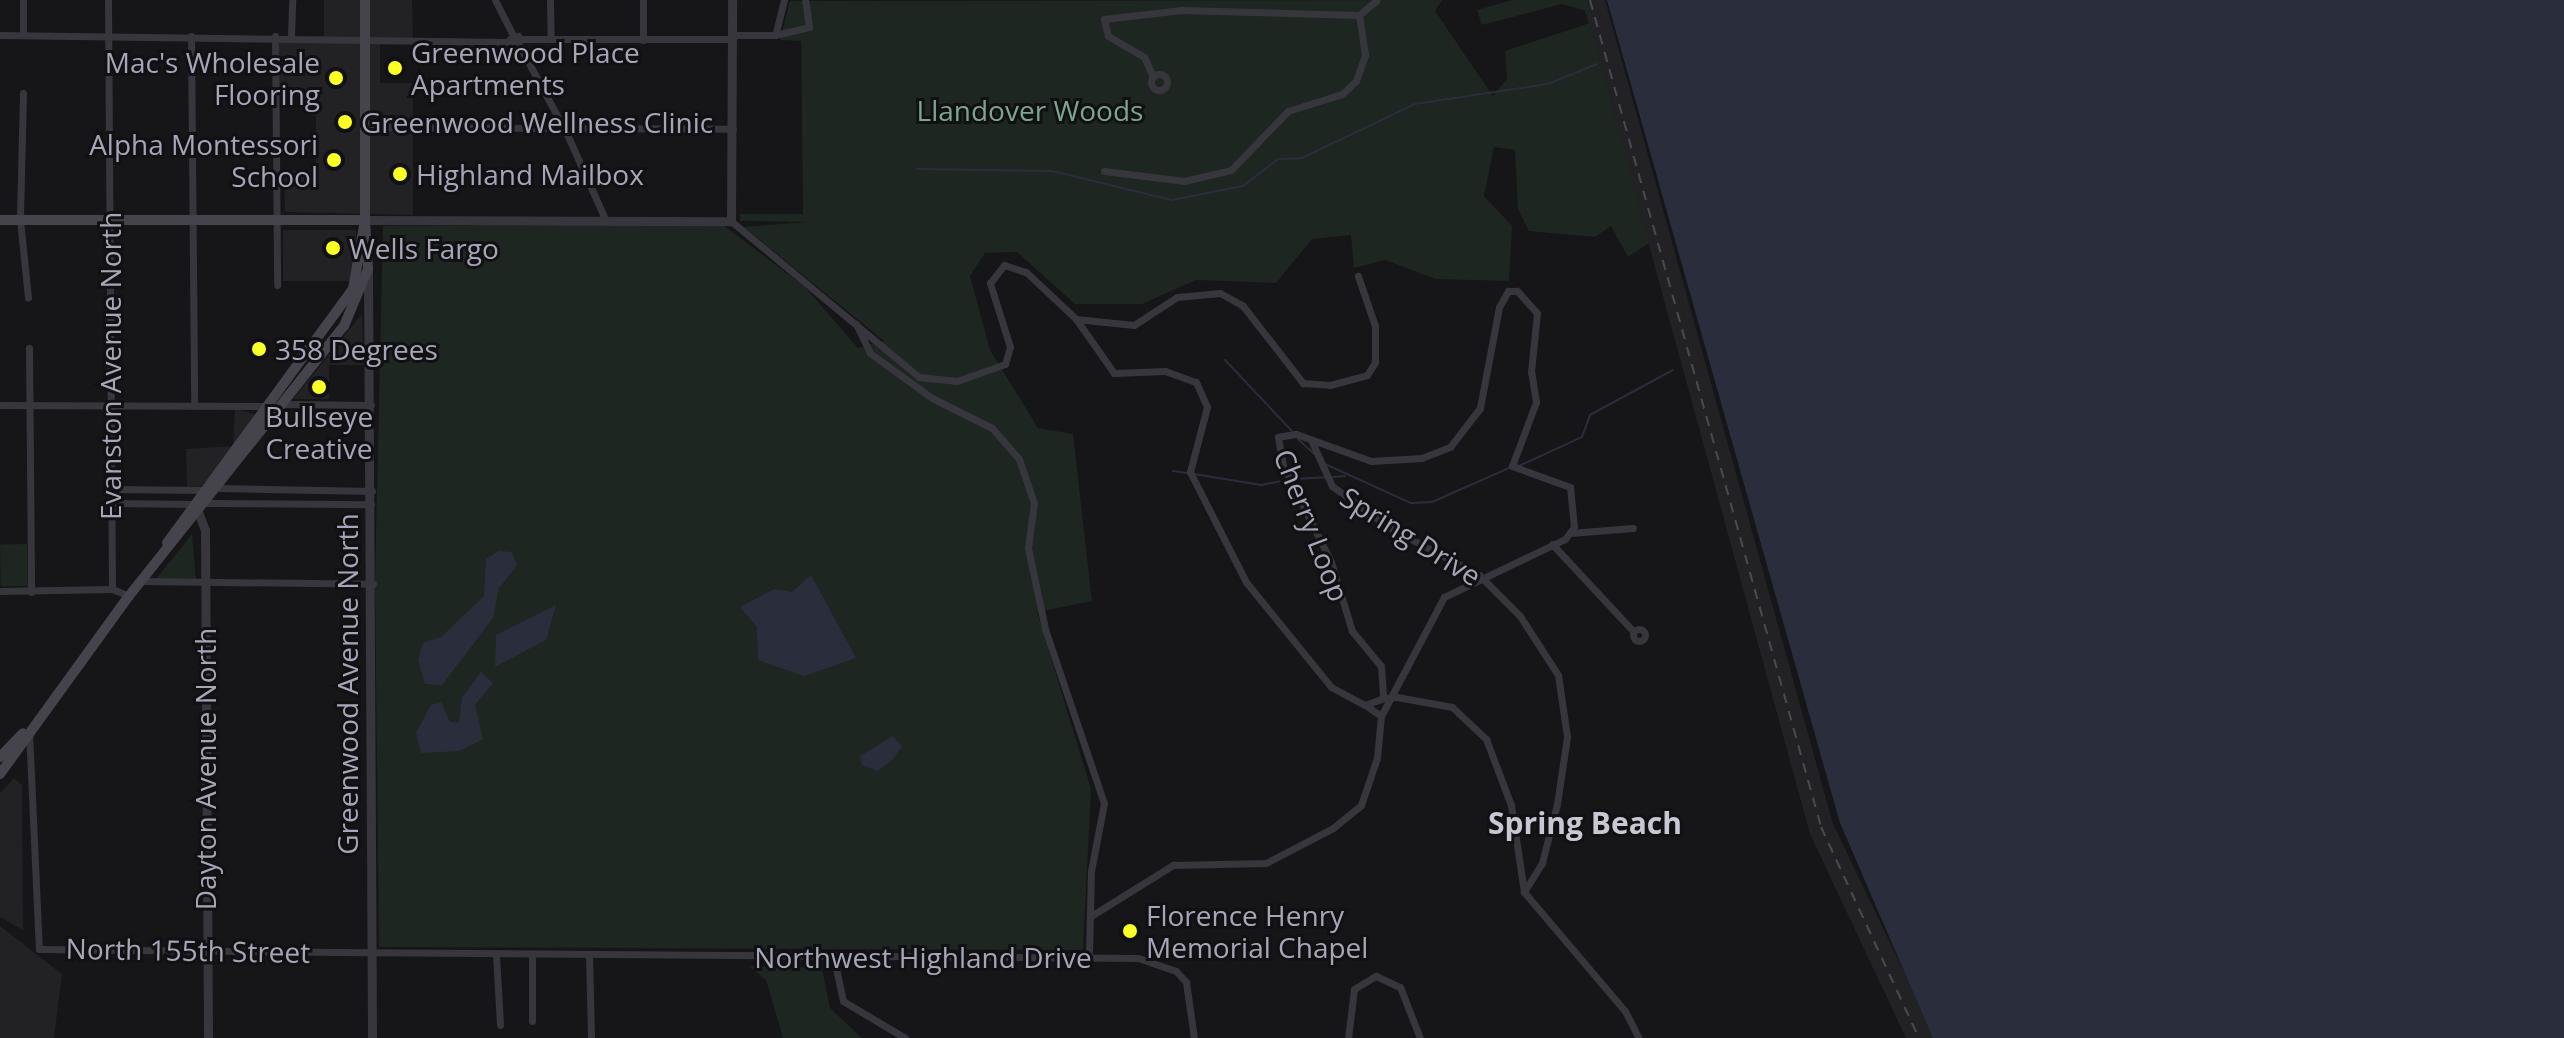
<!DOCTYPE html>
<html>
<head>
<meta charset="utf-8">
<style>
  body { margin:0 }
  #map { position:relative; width:2564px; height:1038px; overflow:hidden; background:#161517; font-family:"Open Sans",sans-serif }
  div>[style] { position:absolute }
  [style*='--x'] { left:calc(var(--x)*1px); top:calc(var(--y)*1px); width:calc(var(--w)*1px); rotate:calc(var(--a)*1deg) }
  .built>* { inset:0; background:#222124; transform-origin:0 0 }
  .green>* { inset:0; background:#1d2621; transform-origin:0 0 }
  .water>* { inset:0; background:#2a2e3c }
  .stream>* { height:2px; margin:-1px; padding:0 1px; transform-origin:1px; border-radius:1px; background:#2a2e3c }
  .minor>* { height:7px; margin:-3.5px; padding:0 3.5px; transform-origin:3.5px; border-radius:3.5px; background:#37363d }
  .minor>.ring { margin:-3.5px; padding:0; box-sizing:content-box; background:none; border:7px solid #37363d; border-radius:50% }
  .tertiary>* { height:9px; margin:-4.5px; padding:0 4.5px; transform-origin:4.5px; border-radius:4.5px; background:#37363d }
  .secondary>* { height:10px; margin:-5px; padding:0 5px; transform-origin:5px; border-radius:5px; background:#45444d }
  .rail>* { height:2px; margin-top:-1px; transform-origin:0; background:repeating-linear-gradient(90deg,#4a4952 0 10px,transparent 0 18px) }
  .minor-bridge>* { height:7px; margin:-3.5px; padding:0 3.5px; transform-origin:3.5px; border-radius:3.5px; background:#37363d }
  .dots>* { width:22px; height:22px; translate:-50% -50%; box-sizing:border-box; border:4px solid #111012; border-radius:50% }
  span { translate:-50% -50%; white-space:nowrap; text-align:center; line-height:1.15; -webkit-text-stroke:6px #111012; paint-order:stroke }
  .poi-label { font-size:28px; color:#a7a6b9 }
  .left { translate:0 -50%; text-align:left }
  .right { translate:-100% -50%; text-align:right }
  .park-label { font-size:28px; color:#7ba58d }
  .street-label { font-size:28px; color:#a7a6b9 }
  .neighbourhood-label { font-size:30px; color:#c8c7d4; font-weight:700 }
</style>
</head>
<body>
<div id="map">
  <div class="built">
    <div style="clip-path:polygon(324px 0,412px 0,413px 41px,380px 42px,380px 83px,413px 83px,413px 215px,285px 212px,284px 171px,316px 171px,316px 116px,306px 115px,305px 88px,279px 88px,279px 42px,324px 42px)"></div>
    <div style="clip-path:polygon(1582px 0,1605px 0,1833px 824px,1936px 1038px,1906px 1038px,1810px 834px)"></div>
    <div style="left:283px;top:230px;width:73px;height:51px"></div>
    <div style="clip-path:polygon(362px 314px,364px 365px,329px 365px,329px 399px,293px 399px)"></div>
    <div style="clip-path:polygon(235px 409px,259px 415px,203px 486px,187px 487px,186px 449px,233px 446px)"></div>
    <div style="clip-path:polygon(14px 778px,22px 785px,23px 930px,0 917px,0 793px)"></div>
    <div style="clip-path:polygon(0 926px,62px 974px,54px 1038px,0 1038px)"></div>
  </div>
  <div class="green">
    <div style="clip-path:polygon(1442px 0,1435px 11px,1493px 96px,1507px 79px,1505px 51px,1590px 23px,1649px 243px,1628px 257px,1611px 226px,1595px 237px,1529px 231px,1518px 209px,1515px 150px,1494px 147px,1484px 196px,1512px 226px,1509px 281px,1436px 279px,1385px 260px,1354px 268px,1351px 235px,1312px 239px,1276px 283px,1196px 280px,1142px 304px,1075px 304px,1017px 252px,985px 253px,970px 276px,990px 350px,1038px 428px,1073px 434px,1092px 601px,1037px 612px,1091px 789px,1083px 950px,379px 947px,375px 579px,383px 226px,723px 225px,805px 287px,858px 348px,884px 341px,744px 227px,806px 222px,740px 221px,740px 214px,803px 214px,801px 41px,780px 40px,790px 1px)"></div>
    <div style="clip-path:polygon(1512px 0,1587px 0,1590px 12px,1562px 4px,1482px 25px,1477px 10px)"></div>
    <div style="clip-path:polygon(192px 534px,196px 580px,156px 579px)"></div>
    <div style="left:27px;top:544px;width:42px;height:27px;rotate:89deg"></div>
    <div style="clip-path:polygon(749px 966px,822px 968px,830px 1008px,862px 1038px,783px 1038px,766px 980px)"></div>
  </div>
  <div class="water">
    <div style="clip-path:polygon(1607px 0,2564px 0,2564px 1038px,1933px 1038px,1840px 823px)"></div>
    <div style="clip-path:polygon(499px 551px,512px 552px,517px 565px,499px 588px,493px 618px,442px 685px,425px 684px,418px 660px,423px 643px,441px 637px,484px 596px,486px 559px)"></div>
    <div style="clip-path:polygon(811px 575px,856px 658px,804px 676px,758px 660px,757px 627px,740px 607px,774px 589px,792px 592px)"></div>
    <div style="clip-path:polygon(556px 605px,546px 640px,495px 667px,496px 635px)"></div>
    <div style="clip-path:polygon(481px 672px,493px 683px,475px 705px,483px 739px,459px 751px,421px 753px,416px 733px,431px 705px,441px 702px,450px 722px,459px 723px,462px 698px)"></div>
    <div style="clip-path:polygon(893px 736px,902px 746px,893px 759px,878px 771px,862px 765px,860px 756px)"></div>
  </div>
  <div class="stream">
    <div style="--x:917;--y:169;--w:135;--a:0.8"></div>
    <div style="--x:1052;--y:171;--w:123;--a:13.6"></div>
    <div style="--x:1172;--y:200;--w:72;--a:-11.2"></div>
    <div style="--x:1243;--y:186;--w:44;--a:-37.6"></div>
    <div style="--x:1278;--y:159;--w:24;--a:-2"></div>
    <div style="--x:1302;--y:158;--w:125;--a:-25.5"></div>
    <div style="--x:1415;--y:104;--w:134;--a:-8.6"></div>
    <div style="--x:1548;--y:84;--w:53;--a:-22.2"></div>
    <div style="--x:1225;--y:360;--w:98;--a:46.7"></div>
    <div style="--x:1298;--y:439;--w:22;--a:43"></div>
    <div style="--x:1325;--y:464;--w:94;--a:24.4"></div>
    <div style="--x:1411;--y:503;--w:21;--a:-3"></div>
    <div style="--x:1432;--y:502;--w:84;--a:-23.8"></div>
    <div style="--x:1519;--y:466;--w:69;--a:-24.7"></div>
    <div style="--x:1582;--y:437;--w:23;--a:-70"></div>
    <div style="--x:1590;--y:415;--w:94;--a:-28.5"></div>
    <div style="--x:1173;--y:471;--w:14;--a:8"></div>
    <div style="--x:1194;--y:474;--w:68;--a:9.3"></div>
    <div style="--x:1261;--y:485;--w:25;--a:-11"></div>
    <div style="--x:1332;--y:477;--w:13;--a:-4"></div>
    <div style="--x:1292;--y:479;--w:34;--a:-3"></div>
  </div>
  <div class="minor">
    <div style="--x:23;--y:0;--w:35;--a:90"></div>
    <div style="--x:108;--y:0;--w:589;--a:89.61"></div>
    <div style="--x:495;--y:0;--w:38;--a:63"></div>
    <div style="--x:550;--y:0;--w:39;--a:89"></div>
    <div style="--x:643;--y:0;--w:40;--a:90"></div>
    <div style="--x:784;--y:0;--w:36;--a:104"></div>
    <div style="--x:775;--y:35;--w:35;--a:-13"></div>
    <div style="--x:809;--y:27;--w:27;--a:-98"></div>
    <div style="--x:0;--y:35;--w:515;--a:0.78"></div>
    <div style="--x:515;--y:42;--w:7;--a:-63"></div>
    <div style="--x:518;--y:36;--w:9;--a:159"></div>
    <div style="--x:732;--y:35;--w:43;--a:0"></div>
    <div style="--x:191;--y:36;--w:370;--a:89.5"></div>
    <div style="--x:275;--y:36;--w:249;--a:89.5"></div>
    <div style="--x:291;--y:36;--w:36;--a:-88"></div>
    <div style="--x:518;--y:39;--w:214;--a:0"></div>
    <div style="--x:517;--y:41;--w:93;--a:61.8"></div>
    <div class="ring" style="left:1151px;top:74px;width:9px;height:9px"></div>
    <div style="--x:1153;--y:77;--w:22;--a:-114"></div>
    <div style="--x:1144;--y:57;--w:42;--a:-149.7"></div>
    <div style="--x:1108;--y:36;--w:17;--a:-103"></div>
    <div style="--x:1104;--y:19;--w:78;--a:-6.7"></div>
    <div style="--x:1181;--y:10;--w:178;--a:1.6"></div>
    <div style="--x:1359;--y:15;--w:23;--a:-40"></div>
    <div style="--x:23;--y:93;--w:127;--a:91.4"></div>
    <div style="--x:20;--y:220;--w:78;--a:84.1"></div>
    <div style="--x:366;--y:127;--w:192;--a:0.3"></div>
    <div style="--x:569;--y:128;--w:164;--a:0.3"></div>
    <div style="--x:566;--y:132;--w:98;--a:65.8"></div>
    <div style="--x:1104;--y:171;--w:81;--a:7.1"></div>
    <div style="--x:1184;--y:181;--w:48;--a:-13.2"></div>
    <div style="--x:1231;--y:170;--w:82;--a:-46"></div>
    <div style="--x:1288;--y:111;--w:57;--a:-17.5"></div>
    <div style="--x:1342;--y:94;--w:19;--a:-43"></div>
    <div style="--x:1356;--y:81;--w:28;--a:-71"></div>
    <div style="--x:1365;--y:55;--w:40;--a:-98.5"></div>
    <div style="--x:731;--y:221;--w:244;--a:39.7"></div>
    <div style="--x:919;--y:377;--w:38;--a:6"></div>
    <div style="--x:957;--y:381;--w:51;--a:-19.5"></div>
    <div style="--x:1005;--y:364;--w:18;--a:-74"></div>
    <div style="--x:1010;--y:347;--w:67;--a:-107.4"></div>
    <div style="--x:990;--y:283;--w:23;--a:-52"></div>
    <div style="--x:1004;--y:265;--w:23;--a:18"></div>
    <div style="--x:1026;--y:272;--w:69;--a:43.2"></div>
    <div style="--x:1076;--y:319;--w:66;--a:54.9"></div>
    <div style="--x:1114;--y:373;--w:51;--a:-2.2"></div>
    <div style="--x:1165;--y:371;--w:33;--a:20"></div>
    <div style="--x:1196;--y:382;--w:27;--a:66"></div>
    <div style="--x:1207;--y:407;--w:67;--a:104.7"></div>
    <div style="--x:1190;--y:472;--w:123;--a:63"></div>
    <div style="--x:1246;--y:582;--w:135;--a:51"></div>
    <div style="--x:1331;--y:687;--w:38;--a:28"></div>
    <div style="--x:1365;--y:705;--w:20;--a:-20"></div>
    <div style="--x:1076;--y:319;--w:58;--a:5.9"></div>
    <div style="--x:1134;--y:325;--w:51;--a:-33.1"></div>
    <div style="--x:1177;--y:297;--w:43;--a:-5.3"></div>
    <div style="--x:1220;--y:293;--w:26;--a:29"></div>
    <div style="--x:1243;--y:306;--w:98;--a:52.1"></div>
    <div style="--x:1303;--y:383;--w:27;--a:4"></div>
    <div style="--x:1330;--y:385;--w:38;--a:-15"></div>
    <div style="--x:1367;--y:375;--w:15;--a:-58"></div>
    <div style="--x:1375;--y:362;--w:36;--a:-90"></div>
    <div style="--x:1375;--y:326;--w:53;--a:-108.8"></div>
    <div style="--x:856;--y:324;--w:32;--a:64"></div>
    <div style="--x:870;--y:353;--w:77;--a:36"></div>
    <div style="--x:932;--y:398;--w:67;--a:26.6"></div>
    <div style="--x:992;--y:428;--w:41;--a:48.9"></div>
    <div style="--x:1019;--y:459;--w:46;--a:71.2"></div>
    <div style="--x:1034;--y:503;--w:45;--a:97.6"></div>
    <div style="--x:1028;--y:548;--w:83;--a:78.1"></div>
    <div style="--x:1045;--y:629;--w:184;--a:71.3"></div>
    <div style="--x:1104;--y:803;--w:69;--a:100.8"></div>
    <div style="--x:1091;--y:871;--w:84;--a:91.4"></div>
    <div style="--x:29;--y:348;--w:244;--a:89.5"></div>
    <div style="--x:285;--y:404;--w:86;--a:0.7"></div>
    <div style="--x:0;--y:405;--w:269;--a:0.2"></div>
    <div style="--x:1311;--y:440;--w:51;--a:65.5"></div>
    <div style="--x:1332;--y:486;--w:72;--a:35.9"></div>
    <div style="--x:1390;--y:528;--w:101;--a:27.8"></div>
    <div style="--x:1479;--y:575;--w:58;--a:45"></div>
    <div style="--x:1520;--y:616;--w:70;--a:57.2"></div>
    <div style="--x:1558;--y:675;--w:63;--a:81.7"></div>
    <div style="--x:1567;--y:737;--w:68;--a:98.5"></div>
    <div style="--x:1557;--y:804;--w:61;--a:104.3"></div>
    <div style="--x:1542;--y:863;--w:34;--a:122"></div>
    <div style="--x:220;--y:488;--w:152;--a:1.1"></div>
    <div style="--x:111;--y:489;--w:95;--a:0.6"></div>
    <div style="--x:111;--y:503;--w:84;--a:0.7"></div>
    <div style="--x:208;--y:503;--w:163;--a:0.4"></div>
    <div style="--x:1570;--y:533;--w:63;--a:-4.5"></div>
    <div style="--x:1552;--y:544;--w:120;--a:47"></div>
    <div style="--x:141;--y:581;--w:232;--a:0.7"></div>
    <div style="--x:0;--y:591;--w:112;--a:-1"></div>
    <div style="--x:112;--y:589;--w:18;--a:22"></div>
    <div class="ring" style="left:1633px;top:629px;width:5px;height:5px"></div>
    <div style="--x:1397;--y:697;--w:56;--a:10.3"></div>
    <div style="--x:1452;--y:707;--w:47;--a:43.3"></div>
    <div style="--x:1486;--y:739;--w:71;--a:69.3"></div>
    <div style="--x:1511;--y:805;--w:88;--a:81.5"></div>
    <div style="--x:1524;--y:892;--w:156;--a:49.7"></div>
    <div style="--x:1625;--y:1011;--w:30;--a:63"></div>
    <div style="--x:1381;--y:716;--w:135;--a:-62.1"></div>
    <div style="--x:1444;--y:597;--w:134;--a:-25.6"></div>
    <div style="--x:1565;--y:539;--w:15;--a:-53"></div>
    <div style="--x:1574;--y:527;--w:40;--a:-95.7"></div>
    <div style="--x:1570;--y:487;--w:62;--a:-160.1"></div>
    <div style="--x:1512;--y:466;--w:68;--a:-69.4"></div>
    <div style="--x:1536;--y:402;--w:30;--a:-99"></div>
    <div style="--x:1531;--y:372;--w:59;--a:-84.2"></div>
    <div style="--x:1537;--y:313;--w:30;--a:-132"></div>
    <div style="--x:1517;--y:291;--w:9;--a:180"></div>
    <div style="--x:1508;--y:291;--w:18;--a:119"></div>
    <div style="--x:1499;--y:307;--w:103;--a:100.7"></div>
    <div style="--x:1480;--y:408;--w:49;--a:127.6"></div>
    <div style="--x:1450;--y:447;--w:30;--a:159"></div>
    <div style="--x:1422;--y:458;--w:51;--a:176.6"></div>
    <div style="--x:1371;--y:461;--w:80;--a:-160.2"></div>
    <div style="--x:1296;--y:434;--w:18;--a:171"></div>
    <div style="--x:1278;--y:437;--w:29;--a:80"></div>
    <div style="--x:1283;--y:466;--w:107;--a:63.4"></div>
    <div style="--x:1331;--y:562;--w:72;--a:73.1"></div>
    <div style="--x:1352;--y:631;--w:45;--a:50.4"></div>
    <div style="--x:1381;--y:666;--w:32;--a:86"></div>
    <div style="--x:29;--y:731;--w:218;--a:87.4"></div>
    <div style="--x:39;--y:949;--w:298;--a:0.6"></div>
    <div style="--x:1091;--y:916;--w:97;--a:-31.9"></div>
    <div style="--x:1173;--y:865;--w:93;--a:-1.2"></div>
    <div style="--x:1266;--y:863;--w:76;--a:-27.6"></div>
    <div style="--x:1333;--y:828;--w:36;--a:-39"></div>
    <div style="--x:1361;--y:805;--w:50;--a:-71.2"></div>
    <div style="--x:1377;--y:758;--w:42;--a:-84.6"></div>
    <div style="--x:1381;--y:716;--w:19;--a:-145"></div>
    <div style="--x:339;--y:952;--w:799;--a:0.43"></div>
    <div style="--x:1138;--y:958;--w:40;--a:18.9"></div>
    <div style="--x:1176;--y:971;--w:15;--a:48"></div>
    <div style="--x:1186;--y:982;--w:57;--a:81.9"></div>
    <div style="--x:496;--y:955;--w:70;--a:86.7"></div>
    <div style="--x:589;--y:955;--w:83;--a:88.6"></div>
    <div style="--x:834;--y:959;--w:43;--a:77.9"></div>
    <div style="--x:843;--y:1001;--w:72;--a:30.8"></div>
    <div style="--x:532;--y:1021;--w:66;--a:-90"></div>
    <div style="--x:1348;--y:1038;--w:49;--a:-83"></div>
    <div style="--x:1354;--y:989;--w:26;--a:-31"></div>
    <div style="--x:1376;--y:976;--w:26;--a:25"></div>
    <div style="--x:1400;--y:987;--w:55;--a:68.6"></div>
  </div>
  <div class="tertiary">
    <div style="--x:365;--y:220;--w:366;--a:0.2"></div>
    <div style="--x:731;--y:221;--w:221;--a:-89.7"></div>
    <div style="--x:368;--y:269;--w:769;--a:89.7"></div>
    <div style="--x:195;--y:504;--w:28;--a:69"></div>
    <div style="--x:205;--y:530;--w:508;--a:89.66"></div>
  </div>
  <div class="secondary">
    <div style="--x:0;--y:220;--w:365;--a:0"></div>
    <div style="--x:167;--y:543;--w:315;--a:-53.8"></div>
    <div style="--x:353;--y:289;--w:70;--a:-80.1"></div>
    <div style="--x:365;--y:220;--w:220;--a:-90"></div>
    <div style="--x:0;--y:757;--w:33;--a:-46"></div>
    <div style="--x:0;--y:774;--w:220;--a:-54.1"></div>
    <div style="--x:129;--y:596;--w:345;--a:-51.5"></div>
    <div style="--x:344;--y:326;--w:62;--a:-67.2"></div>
    <div style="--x:368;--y:269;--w:49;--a:-93.5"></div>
  </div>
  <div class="rail">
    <div style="--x:1590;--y:0;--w:859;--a:74.39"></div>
    <div style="--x:1821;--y:827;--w:233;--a:65.1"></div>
  </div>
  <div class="minor-bridge">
    <div style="--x:1387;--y:698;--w:10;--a:-6"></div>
  </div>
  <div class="dots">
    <div style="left:395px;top:68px;background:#faff26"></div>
    <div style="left:336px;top:78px;background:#faff26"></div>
    <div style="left:345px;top:122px;background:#faff26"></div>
    <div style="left:334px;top:160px;background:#faff26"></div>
    <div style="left:400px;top:174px;background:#faff26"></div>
    <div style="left:333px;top:248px;background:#faff26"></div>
    <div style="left:259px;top:349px;background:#faff26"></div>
    <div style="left:319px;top:387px;background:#faff26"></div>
    <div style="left:1130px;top:931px;background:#faff26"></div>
  </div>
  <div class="poi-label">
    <span class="left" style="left:411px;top:68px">Greenwood Place<br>Apartments</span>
    <span class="right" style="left:320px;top:78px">Mac's Wholesale<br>Flooring</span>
    <span class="left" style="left:361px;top:122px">Greenwood Wellness Clinic</span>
    <span class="right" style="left:318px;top:160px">Alpha Montessori<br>School</span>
    <span class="left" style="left:416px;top:174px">Highland Mailbox</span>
    <span class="left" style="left:349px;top:248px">Wells Fargo</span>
    <span class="left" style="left:275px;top:349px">358 Degrees</span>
    <span style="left:319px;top:432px">Bullseye<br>Creative</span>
    <span class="left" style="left:1146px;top:931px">Florence Henry<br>Memorial Chapel</span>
  </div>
  <div class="park-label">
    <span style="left:1030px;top:110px">Llandover Woods</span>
  </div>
  <div class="street-label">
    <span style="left:110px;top:366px;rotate:-90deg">Evanston Avenue North</span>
    <span style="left:1312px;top:525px;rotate:69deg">Cherry Loop</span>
    <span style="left:1411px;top:536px;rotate:32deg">Spring Drive</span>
    <span style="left:347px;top:684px;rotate:-90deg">Greenwood Avenue North</span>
    <span style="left:205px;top:769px;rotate:-90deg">Dayton Avenue North</span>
    <span style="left:188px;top:950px;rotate:1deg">North 155th Street</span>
    <span style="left:923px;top:957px">Northwest Highland Drive</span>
  </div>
  <div class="neighbourhood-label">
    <span style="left:1585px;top:823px">Spring Beach</span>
  </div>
</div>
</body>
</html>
